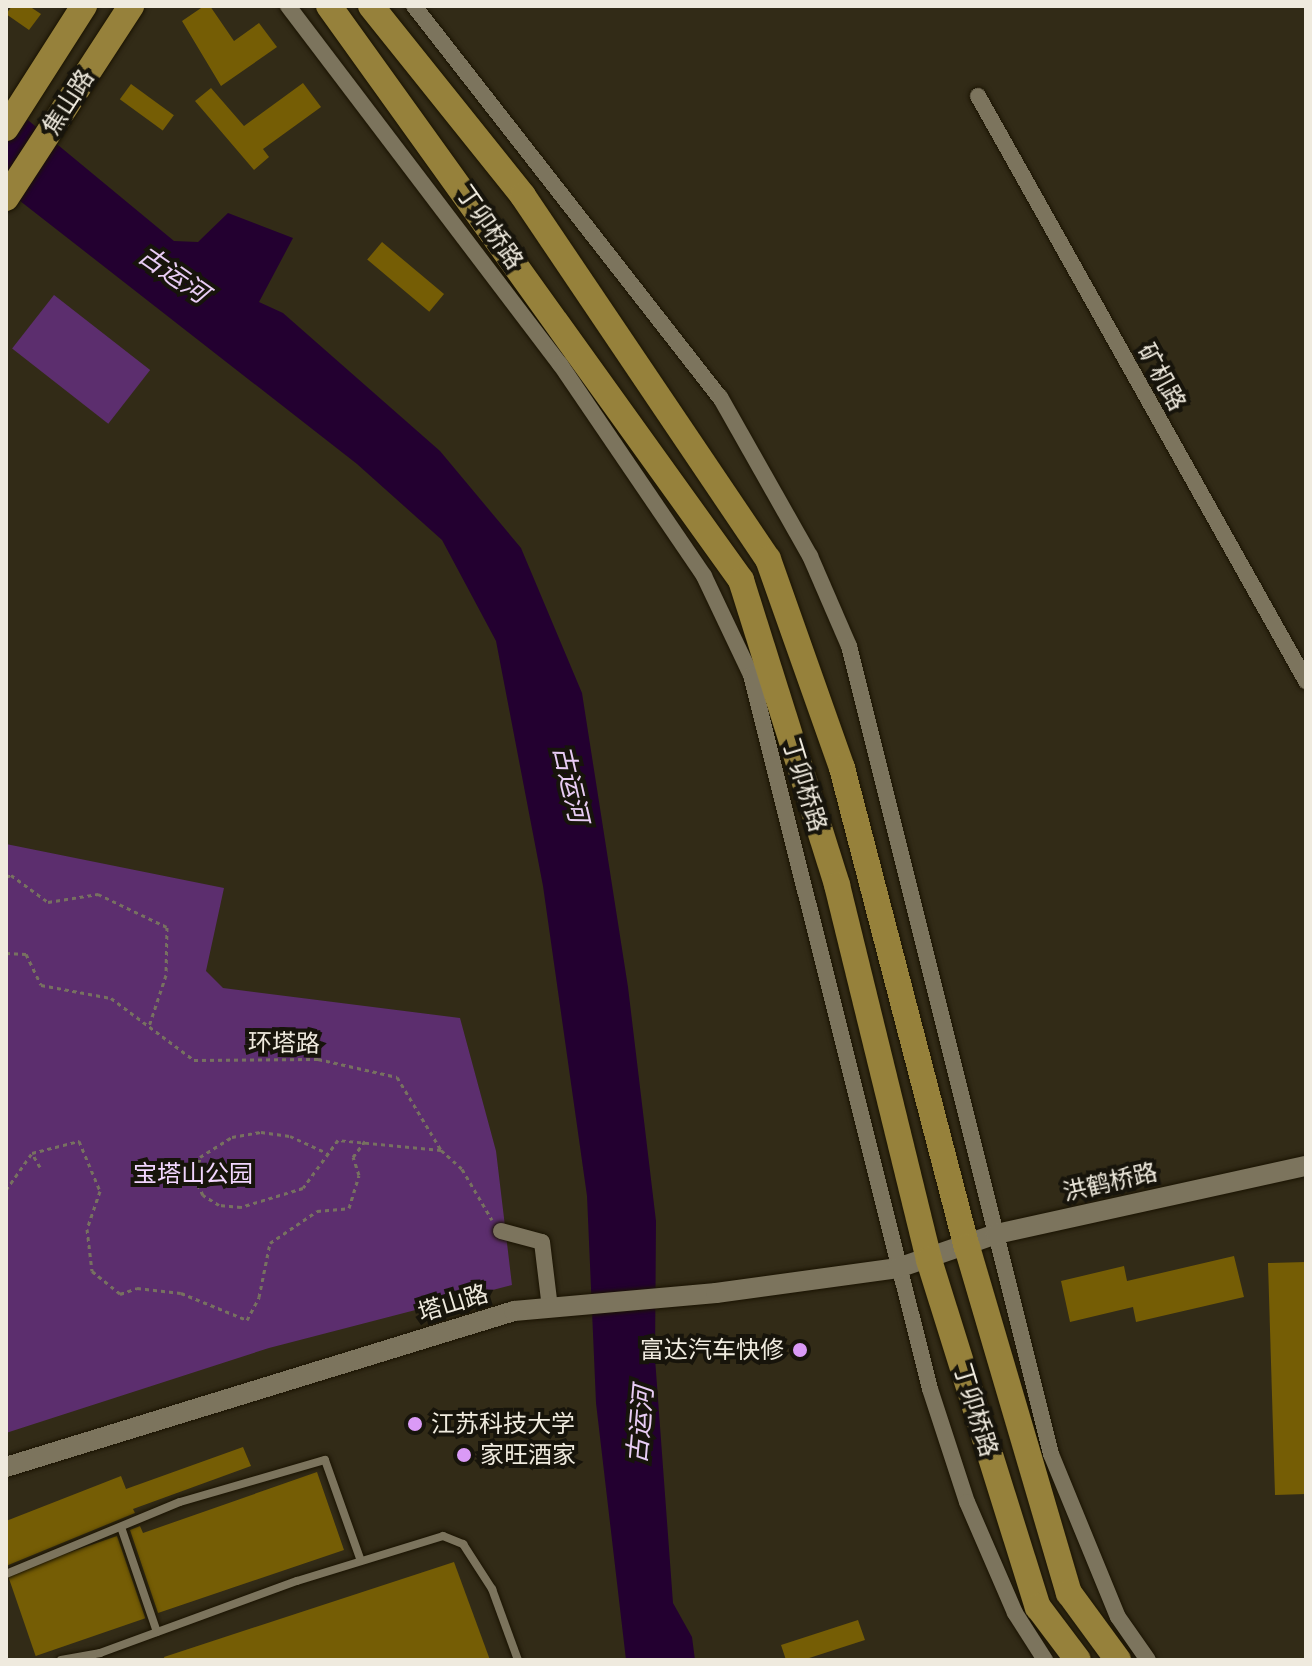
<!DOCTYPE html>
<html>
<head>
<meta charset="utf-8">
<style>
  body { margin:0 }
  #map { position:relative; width:1312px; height:1666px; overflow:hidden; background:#322b17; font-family:Arial,"Noto Sans SC",sans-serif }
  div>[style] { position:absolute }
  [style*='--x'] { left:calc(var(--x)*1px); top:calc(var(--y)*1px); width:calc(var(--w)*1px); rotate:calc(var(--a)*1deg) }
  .green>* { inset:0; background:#5c2e6e; transform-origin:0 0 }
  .water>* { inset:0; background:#230030 }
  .building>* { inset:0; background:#755d05; transform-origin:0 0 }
  .path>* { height:3px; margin-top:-1.5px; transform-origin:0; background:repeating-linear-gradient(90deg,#777160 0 4px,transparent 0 8px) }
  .roads { filter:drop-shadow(0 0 2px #1a1302) drop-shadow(0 0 2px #1a1302) }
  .service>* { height:8px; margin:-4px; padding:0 4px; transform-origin:4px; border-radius:4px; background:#7c745d }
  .minor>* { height:16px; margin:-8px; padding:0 8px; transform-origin:8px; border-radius:8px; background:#7c745d }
  .tertiary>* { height:20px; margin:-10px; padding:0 10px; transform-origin:10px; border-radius:10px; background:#7c745d }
  .primary>* { height:26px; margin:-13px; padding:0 13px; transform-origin:13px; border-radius:13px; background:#96813b }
  .dots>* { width:22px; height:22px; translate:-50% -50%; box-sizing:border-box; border:4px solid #17140b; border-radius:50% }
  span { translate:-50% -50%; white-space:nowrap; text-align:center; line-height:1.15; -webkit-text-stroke:8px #17140b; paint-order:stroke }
  .street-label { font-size:24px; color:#efeade }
  .park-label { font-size:24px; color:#f2d6fe }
  .poi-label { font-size:24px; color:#efeade }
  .right { translate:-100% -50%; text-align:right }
  .left { translate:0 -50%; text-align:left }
  .water-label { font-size:26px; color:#e8ccf4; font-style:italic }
  .frame { position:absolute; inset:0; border:8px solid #efeade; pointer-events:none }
</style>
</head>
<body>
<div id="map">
  <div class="green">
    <div style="left:54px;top:295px;width:122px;height:68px;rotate:38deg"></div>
    <div style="clip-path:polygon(6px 844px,224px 888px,206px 971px,223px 988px,460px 1018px,496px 1151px,512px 1285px,269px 1348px,6px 1433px)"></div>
  </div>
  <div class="water">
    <div style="clip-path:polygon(6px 102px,174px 241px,198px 242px,228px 213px,293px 238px,259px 302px,283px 313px,440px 451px,521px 548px,582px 693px,628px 987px,656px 1221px,655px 1358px,673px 1603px,692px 1637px,695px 1660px,626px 1660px,596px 1403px,587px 1196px,543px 886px,496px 641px,442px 540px,357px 464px,6px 190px)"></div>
  </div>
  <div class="building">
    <div style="clip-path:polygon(12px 6px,29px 6px,41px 14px,29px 30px,6px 14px)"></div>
    <div style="clip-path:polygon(204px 6px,210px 6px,234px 41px,259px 23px,277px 47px,221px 86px,182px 21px)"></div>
    <div style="clip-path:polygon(303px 83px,321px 107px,263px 149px,269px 157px,254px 170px,195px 101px,211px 88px,244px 126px)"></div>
    <div style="left:131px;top:84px;width:53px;height:19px;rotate:36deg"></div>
    <div style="left:382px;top:242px;width:81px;height:23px;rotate:40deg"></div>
    <div style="clip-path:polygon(1234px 1256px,1244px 1297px,1136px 1322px,1133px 1307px,1070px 1322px,1061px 1281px,1124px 1266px,1127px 1281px)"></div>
    <div style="clip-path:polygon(1306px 1262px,1306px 1494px,1275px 1495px,1268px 1263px)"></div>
    <div style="clip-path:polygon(243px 1447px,251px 1466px,133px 1509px,135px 1513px,6px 1566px,6px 1521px,121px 1476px,126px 1489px)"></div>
    <div style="clip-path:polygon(317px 1472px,344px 1550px,158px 1613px,130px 1530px,140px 1526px,143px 1533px)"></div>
    <div style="left:117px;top:1536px;width:87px;height:116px;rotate:71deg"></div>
    <div style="clip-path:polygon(454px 1562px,490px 1660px,165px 1660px,164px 1657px)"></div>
    <div style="clip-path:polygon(858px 1620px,865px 1640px,803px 1660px,786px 1660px,781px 1645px)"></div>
  </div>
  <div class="path">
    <div style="--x:6;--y:877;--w:5;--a:-22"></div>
    <div style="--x:11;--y:875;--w:46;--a:36.1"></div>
    <div style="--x:48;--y:902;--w:51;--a:-9.1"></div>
    <div style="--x:98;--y:894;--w:76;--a:25.6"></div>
    <div style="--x:167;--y:927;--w:48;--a:91.2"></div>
    <div style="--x:166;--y:975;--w:54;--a:108.4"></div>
    <div style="--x:6;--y:953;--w:20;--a:3"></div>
    <div style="--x:26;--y:954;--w:34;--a:64"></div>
    <div style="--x:41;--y:985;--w:71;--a:10.5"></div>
    <div style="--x:111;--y:998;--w:104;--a:36.8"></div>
    <div style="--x:194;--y:1060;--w:124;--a:-0.5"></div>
    <div style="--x:318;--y:1059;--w:81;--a:12.8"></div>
    <div style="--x:397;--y:1077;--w:85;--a:58.9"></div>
    <div style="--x:441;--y:1150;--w:103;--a:-174.5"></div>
    <div style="--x:338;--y:1140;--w:59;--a:126.1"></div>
    <div style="--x:303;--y:1188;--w:65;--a:163"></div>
    <div style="--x:241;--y:1207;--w:22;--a:-175"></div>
    <div style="--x:219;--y:1205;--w:19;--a:-148"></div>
    <div style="--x:203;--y:1195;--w:18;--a:-117"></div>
    <div style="--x:195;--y:1179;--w:23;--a:-77"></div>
    <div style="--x:200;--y:1157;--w:38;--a:-32"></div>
    <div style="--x:232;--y:1137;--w:29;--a:-10"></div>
    <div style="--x:261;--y:1132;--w:29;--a:8"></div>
    <div style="--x:290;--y:1136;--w:41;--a:24.7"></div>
    <div style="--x:441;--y:1150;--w:28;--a:42"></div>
    <div style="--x:462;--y:1169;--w:59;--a:59.5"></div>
    <div style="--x:40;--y:1167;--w:16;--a:-120"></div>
    <div style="--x:32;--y:1153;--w:49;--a:-14.3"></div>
    <div style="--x:79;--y:1141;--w:54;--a:67.2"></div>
    <div style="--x:100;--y:1191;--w:40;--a:108.9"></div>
    <div style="--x:87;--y:1229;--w:42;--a:83.2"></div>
    <div style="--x:92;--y:1271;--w:36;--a:39"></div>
    <div style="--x:120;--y:1294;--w:18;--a:-19"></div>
    <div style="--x:137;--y:1288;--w:44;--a:6.5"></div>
    <div style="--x:181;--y:1293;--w:71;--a:22.2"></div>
    <div style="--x:247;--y:1320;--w:26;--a:-62"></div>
    <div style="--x:259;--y:1297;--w:55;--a:-78.5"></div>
    <div style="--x:270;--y:1243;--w:57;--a:-34.2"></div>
    <div style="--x:317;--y:1211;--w:32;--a:-5"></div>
    <div style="--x:349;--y:1208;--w:34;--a:-73"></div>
    <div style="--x:359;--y:1175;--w:19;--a:-108"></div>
    <div style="--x:353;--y:1157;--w:20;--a:-53"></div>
    <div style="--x:6;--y:1190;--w:45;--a:-54.9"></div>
  </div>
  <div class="roads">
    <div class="service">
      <div style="--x:121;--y:1527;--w:111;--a:71.1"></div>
      <div style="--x:6;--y:1574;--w:188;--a:-22.5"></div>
      <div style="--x:180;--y:1502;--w:151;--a:-16.2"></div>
      <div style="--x:325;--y:1460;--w:107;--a:70.4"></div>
      <div style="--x:61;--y:1660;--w:40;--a:-10"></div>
      <div style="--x:100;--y:1653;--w:210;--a:-20.1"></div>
      <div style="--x:297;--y:1581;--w:153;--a:-17.1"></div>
      <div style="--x:443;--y:1536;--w:22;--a:22"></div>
      <div style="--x:463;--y:1544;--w:54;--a:57.2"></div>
      <div style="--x:492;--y:1589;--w:76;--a:69.9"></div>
    </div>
    <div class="minor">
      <div style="--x:288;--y:6;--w:450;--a:52.8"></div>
      <div style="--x:560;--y:364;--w:256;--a:55.8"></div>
      <div style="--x:704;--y:576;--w:110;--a:64.6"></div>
      <div style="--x:751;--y:675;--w:736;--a:75.93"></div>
      <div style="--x:930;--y:1389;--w:119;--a:71.9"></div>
      <div style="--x:967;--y:1502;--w:121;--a:66.6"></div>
      <div style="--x:1015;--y:1613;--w:56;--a:57.4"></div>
      <div style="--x:414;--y:6;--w:497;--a:52"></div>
      <div style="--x:720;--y:397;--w:183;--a:60.5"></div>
      <div style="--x:810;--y:556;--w:98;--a:66.6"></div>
      <div style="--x:849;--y:646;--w:833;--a:75.96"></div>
      <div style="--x:1051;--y:1454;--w:176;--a:67.7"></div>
      <div style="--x:1118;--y:1617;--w:52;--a:55.1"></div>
      <div style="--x:978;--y:96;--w:671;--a:60.72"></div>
      <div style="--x:501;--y:1231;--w:42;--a:15"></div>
      <div style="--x:542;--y:1242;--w:66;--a:83.1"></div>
    </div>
    <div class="tertiary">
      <div style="--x:6;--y:1467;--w:531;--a:-17.07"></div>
      <div style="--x:514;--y:1311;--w:203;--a:-5.1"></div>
      <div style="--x:716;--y:1293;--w:184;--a:-7.8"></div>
      <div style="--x:898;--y:1268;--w:104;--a:-19.1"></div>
      <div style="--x:996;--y:1234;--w:317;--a:-12.4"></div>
    </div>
    <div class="primary">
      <div style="--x:329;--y:6;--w:707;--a:54.33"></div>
      <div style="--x:741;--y:580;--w:320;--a:72.5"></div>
      <div style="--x:837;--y:885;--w:386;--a:76.2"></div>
      <div style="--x:929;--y:1260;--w:364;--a:72.6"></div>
      <div style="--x:1038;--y:1607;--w:66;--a:53"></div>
      <div style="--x:371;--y:6;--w:243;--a:51.3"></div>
      <div style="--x:523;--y:196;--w:438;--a:56"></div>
      <div style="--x:768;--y:559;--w:222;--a:70.5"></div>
      <div style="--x:842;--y:768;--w:495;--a:75.4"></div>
      <div style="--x:967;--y:1247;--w:361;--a:73.6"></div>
      <div style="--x:1069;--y:1593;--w:83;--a:53.8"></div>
      <div style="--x:6;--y:128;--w:145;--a:-57.4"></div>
      <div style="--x:6;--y:198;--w:229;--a:-56.9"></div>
    </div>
  </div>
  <div class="dots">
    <div style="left:800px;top:1350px;background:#da9af6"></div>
    <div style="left:415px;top:1424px;background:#da9af6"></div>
    <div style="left:464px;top:1455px;background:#da9af6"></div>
  </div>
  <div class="street-label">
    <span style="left:68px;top:102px;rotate:-57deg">焦山路</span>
    <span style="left:490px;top:227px;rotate:55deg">丁卯桥路</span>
    <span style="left:1162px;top:377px;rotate:61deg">矿机路</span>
    <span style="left:805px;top:785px;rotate:73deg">丁卯桥路</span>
    <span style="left:284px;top:1043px;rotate:1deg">环塔路</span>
    <span style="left:1110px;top:1182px;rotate:-13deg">洪鹤桥路</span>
    <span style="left:453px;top:1303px;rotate:-17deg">塔山路</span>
    <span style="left:976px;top:1410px;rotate:73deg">丁卯桥路</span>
  </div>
  <div class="park-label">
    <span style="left:193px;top:1174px">宝塔山公园</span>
  </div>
  <div class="poi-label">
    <span class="right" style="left:784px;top:1350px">富达汽车快修</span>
    <span class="left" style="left:431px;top:1424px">江苏科技大学</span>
    <span class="left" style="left:480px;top:1455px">家旺酒家</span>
  </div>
  <div class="water-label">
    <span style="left:173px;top:275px;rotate:35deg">古运河</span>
    <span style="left:570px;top:784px;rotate:77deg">古运河</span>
    <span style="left:641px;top:1425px;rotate:-85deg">古运河</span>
  </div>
  <div class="frame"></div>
</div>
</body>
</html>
